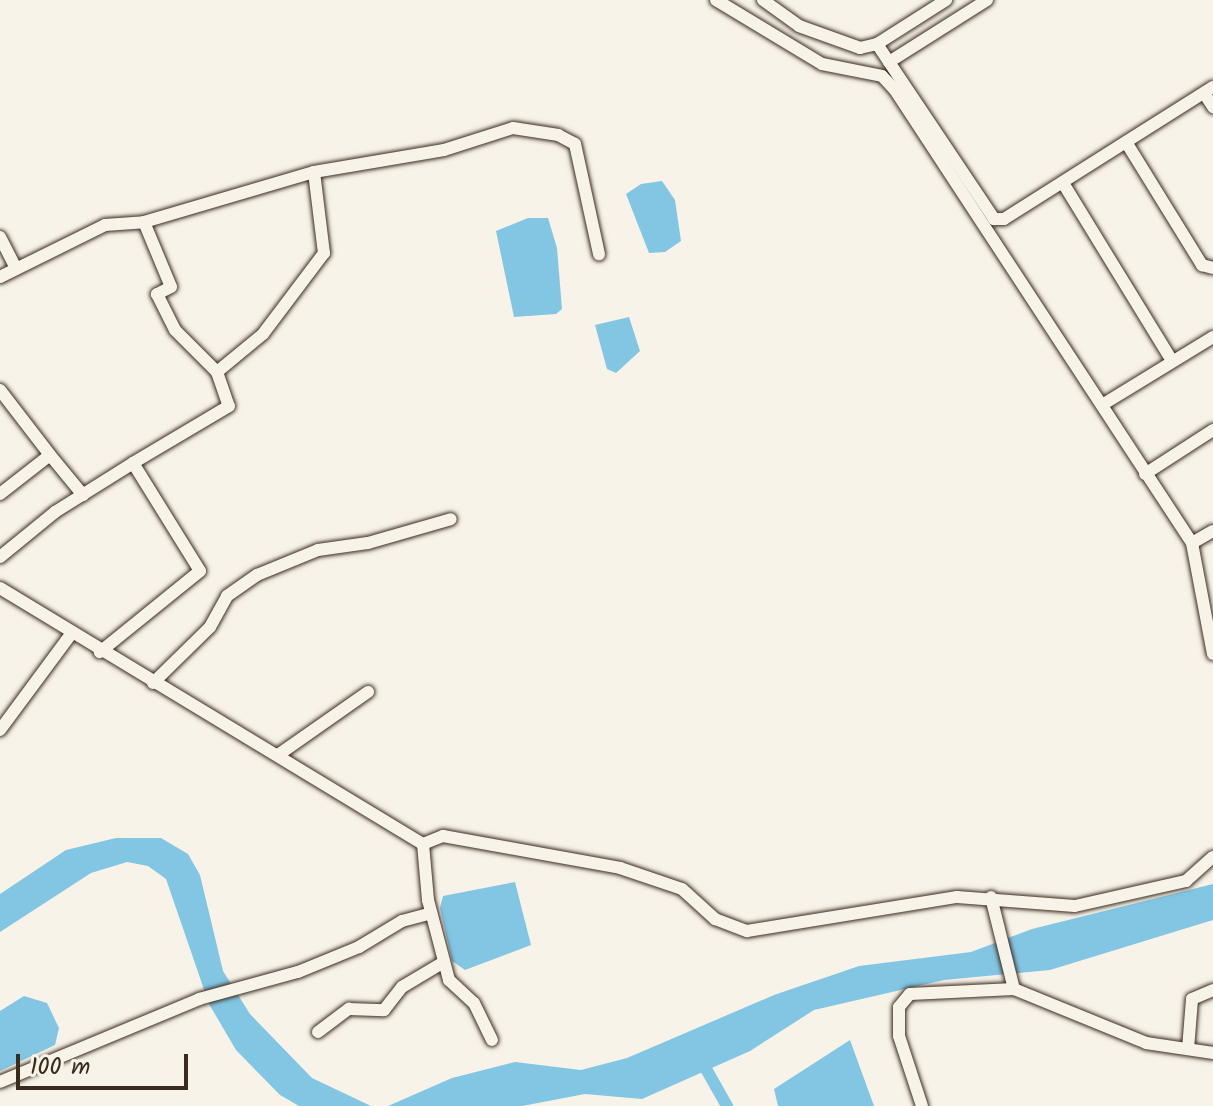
<!DOCTYPE html>
<html>
<head>
<meta charset="utf-8">
<style>
  body { margin:0 }
  #map { position:relative; width:1213px; height:1106px; overflow:hidden; background:#f7f3e8; font-family:Kalam,sans-serif }
  div>[style] { position:absolute }
  [style*='--x'] { left:calc(var(--x)*1px); top:calc(var(--y)*1px); width:calc(var(--w)*1px); rotate:calc(var(--a)*1deg) }
  .water>* { inset:0; background:#83c6e4 }
  .canal>* { height:12px; margin:-6px; padding:0 6px; transform-origin:6px; border-radius:6px; background:#83c6e4 }
  .roads { filter:drop-shadow(0 0 2px #3b2a1e) drop-shadow(0 0 2px #3b2a1e) }
  .minor>* { height:12px; margin:-6px; padding:0 6px; transform-origin:6px; border-radius:6px; background:#f7f3e8 }
  span { translate:-50% -50%; white-space:nowrap; text-align:center; line-height:1.15; -webkit-text-stroke:6px #f7f3e8; paint-order:stroke }
  .scale { position:absolute; left:16px; top:1054px; width:172px; height:36px; box-sizing:border-box; border:4px solid #3b2a1e; border-top:0; padding-left:10px; font-size:24px; line-height:28px; white-space:nowrap; color:#3b2a1e; -webkit-text-stroke:6px #f7f3e8; paint-order:stroke }
</style>
</head>
<body>
<div id="map">
  <div class="water">
    <div style="clip-path:polygon(662px 181px,675px 200px,681px 241px,665px 252px,649px 253px,626px 194px,641px 184px)"></div>
    <div style="clip-path:polygon(528px 218px,548px 218px,557px 248px,562px 309px,556px 314px,514px 317px,496px 231px)"></div>
    <div style="clip-path:polygon(629px 317px,640px 351px,616px 373px,607px 369px,595px 325px)"></div>
    <div style="clip-path:polygon(116px 838px,161px 838px,188px 854px,200px 875px,223px 971px,250px 1014px,312px 1078px,371px 1106px,299px 1106px,280px 1095px,236px 1050px,209px 1004px,166px 879px,148px 866px,127px 862px,91px 873px,0 932px,0 894px,66px 850px)"></div>
    <div style="clip-path:polygon(515px 882px,531px 945px,465px 970px,452px 961px,440px 908px,443px 896px)"></div>
    <div style="clip-path:polygon(1213px 884px,1213px 920px,1050px 970px,944px 980px,814px 1010px,750px 1051px,642px 1099px,585px 1094px,522px 1106px,388px 1106px,452px 1078px,515px 1062px,581px 1070px,627px 1058px,774px 995px,859px 966px,971px 952px,1032px 929px)"></div>
    <div style="clip-path:polygon(24px 996px,47px 1003px,59px 1028px,55px 1045px,0 1071px,0 1011px)"></div>
    <div style="clip-path:polygon(850px 1040px,874px 1106px,778px 1106px,774px 1089px)"></div>
  </div>
  <div class="canal">
    <div style="--x:701;--y:1060;--w:53;--a:60.5"></div>
  </div>
  <div class="roads">
    <div class="minor">
      <div style="--x:716;--y:0;--w:124;--a:31.1"></div>
      <div style="--x:822;--y:64;--w:61;--a:11.3"></div>
      <div style="--x:882;--y:76;--w:19;--a:47"></div>
      <div style="--x:895;--y:90;--w:542;--a:56.75"></div>
      <div style="--x:1192;--y:543;--w:24;--a:-30"></div>
      <div style="--x:763;--y:0;--w:44;--a:35.8"></div>
      <div style="--x:799;--y:26;--w:65;--a:19.8"></div>
      <div style="--x:860;--y:48;--w:17;--a:-13"></div>
      <div style="--x:877;--y:44;--w:82;--a:-32.5"></div>
      <div style="--x:877;--y:44;--w:211;--a:56.2"></div>
      <div style="--x:994;--y:219;--w:10;--a:0"></div>
      <div style="--x:1004;--y:219;--w:247;--a:-32.3"></div>
      <div style="--x:889;--y:62;--w:116;--a:-32.3"></div>
      <div style="--x:1204;--y:93;--w:17;--a:57"></div>
      <div style="--x:1126;--y:142;--w:145;--a:58.3"></div>
      <div style="--x:1202;--y:265;--w:11;--a:15"></div>
      <div style="--x:314;--y:172;--w:132;--a:-9.6"></div>
      <div style="--x:444;--y:150;--w:72;--a:-17.7"></div>
      <div style="--x:513;--y:128;--w:46;--a:8.8"></div>
      <div style="--x:558;--y:135;--w:19;--a:28"></div>
      <div style="--x:575;--y:144;--w:113;--a:77.7"></div>
      <div style="--x:1063;--y:183;--w:209;--a:58.5"></div>
      <div style="--x:144;--y:222;--w:70;--a:67.4"></div>
      <div style="--x:171;--y:287;--w:16;--a:153"></div>
      <div style="--x:157;--y:294;--w:40;--a:63.4"></div>
      <div style="--x:175;--y:330;--w:59;--a:45"></div>
      <div style="--x:0;--y:237;--w:34;--a:63"></div>
      <div style="--x:0;--y:277;--w:117;--a:-26.3"></div>
      <div style="--x:105;--y:225;--w:39;--a:-4"></div>
      <div style="--x:144;--y:222;--w:177;--a:-16.4"></div>
      <div style="--x:314;--y:172;--w:82;--a:83"></div>
      <div style="--x:324;--y:253;--w:101;--a:127"></div>
      <div style="--x:263;--y:334;--w:60;--a:140.4"></div>
      <div style="--x:217;--y:372;--w:36;--a:71"></div>
      <div style="--x:229;--y:406;--w:112;--a:149.3"></div>
      <div style="--x:133;--y:463;--w:127;--a:58.2"></div>
      <div style="--x:200;--y:571;--w:129;--a:141"></div>
      <div style="--x:0;--y:390;--w:82;--a:52.4"></div>
      <div style="--x:1102;--y:405;--w:130;--a:-31.5"></div>
      <div style="--x:1145;--y:474;--w:81;--a:-32.9"></div>
      <div style="--x:0;--y:494;--w:63;--a:-38"></div>
      <div style="--x:50;--y:455;--w:52;--a:50.5"></div>
      <div style="--x:1192;--y:543;--w:113;--a:79.3"></div>
      <div style="--x:0;--y:557;--w:71;--a:-39.3"></div>
      <div style="--x:55;--y:512;--w:92;--a:-32.1"></div>
      <div style="--x:0;--y:588;--w:494;--a:31.2"></div>
      <div style="--x:423;--y:844;--w:22;--a:-22"></div>
      <div style="--x:443;--y:836;--w:180;--a:10.2"></div>
      <div style="--x:620;--y:868;--w:65;--a:18.7"></div>
      <div style="--x:682;--y:889;--w:45;--a:42.3"></div>
      <div style="--x:715;--y:919;--w:34;--a:21"></div>
      <div style="--x:747;--y:931;--w:213;--a:-9.2"></div>
      <div style="--x:957;--y:897;--w:118;--a:4.4"></div>
      <div style="--x:1075;--y:906;--w:114;--a:-12.7"></div>
      <div style="--x:1186;--y:881;--w:36;--a:-42"></div>
      <div style="--x:153;--y:683;--w:80;--a:-44.5"></div>
      <div style="--x:210;--y:627;--w:35;--a:-61"></div>
      <div style="--x:227;--y:596;--w:37;--a:-35"></div>
      <div style="--x:257;--y:575;--w:66;--a:-22.3"></div>
      <div style="--x:318;--y:550;--w:50;--a:-8"></div>
      <div style="--x:368;--y:543;--w:86;--a:-16.1"></div>
      <div style="--x:0;--y:730;--w:119;--a:-53.5"></div>
      <div style="--x:278;--y:755;--w:110;--a:-35"></div>
      <div style="--x:423;--y:844;--w:56;--a:84.9"></div>
      <div style="--x:428;--y:900;--w:83;--a:75.3"></div>
      <div style="--x:449;--y:980;--w:34;--a:43"></div>
      <div style="--x:474;--y:1003;--w:41;--a:64.1"></div>
      <div style="--x:991;--y:897;--w:95;--a:76"></div>
      <div style="--x:318;--y:1032;--w:39;--a:-37"></div>
      <div style="--x:349;--y:1009;--w:35;--a:2"></div>
      <div style="--x:384;--y:1010;--w:29;--a:-52"></div>
      <div style="--x:402;--y:987;--w:49;--a:-30.8"></div>
      <div style="--x:1188;--y:1049;--w:50;--a:-85.4"></div>
      <div style="--x:1192;--y:999;--w:23;--a:-23"></div>
      <div style="--x:0;--y:1082;--w:216;--a:-22.6"></div>
      <div style="--x:199;--y:999;--w:103;--a:-15.3"></div>
      <div style="--x:298;--y:972;--w:66;--a:-22.3"></div>
      <div style="--x:359;--y:947;--w:50;--a:-31.2"></div>
      <div style="--x:402;--y:921;--w:30;--a:-15"></div>
      <div style="--x:922;--y:1106;--w:74;--a:-108.2"></div>
      <div style="--x:899;--y:1036;--w:29;--a:-90"></div>
      <div style="--x:899;--y:1007;--w:17;--a:-50"></div>
      <div style="--x:910;--y:994;--w:104;--a:-2.8"></div>
      <div style="--x:1014;--y:989;--w:143;--a:22.2"></div>
      <div style="--x:1146;--y:1043;--w:68;--a:8.5"></div>
    </div>
  </div>
  <div class="scale">100 m</div>
</div>
</body>
</html>
